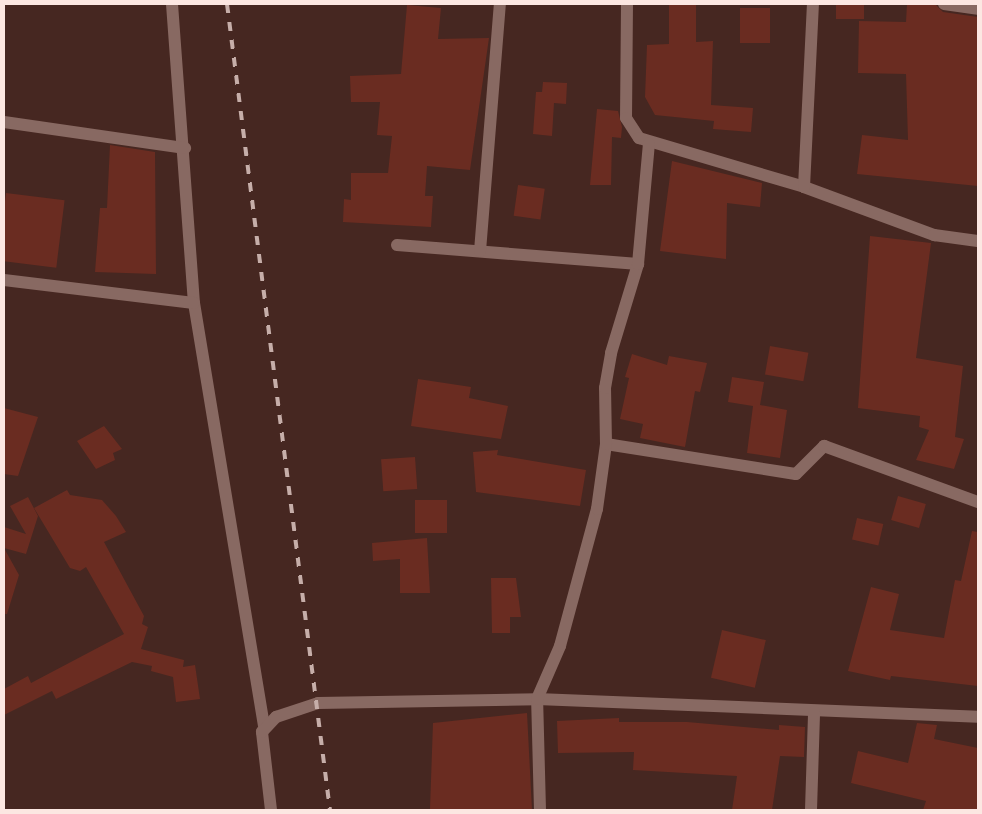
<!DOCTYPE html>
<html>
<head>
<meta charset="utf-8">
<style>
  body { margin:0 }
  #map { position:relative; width:982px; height:814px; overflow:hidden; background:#462721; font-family:"Titillium Web",sans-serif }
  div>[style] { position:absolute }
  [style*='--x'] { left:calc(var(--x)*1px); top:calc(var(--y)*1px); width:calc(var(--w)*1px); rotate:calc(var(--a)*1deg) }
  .building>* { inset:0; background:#6a2c21; transform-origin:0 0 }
  .street>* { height:12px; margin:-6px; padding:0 6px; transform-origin:6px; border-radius:6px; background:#886962 }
  .rail>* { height:4px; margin-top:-2px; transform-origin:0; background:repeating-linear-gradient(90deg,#c6aea9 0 9px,transparent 0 18px) }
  span { translate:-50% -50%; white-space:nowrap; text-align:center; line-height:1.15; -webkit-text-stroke:4.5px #3b1d17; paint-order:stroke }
  .frame { position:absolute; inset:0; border:5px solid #fce7e2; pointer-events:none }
</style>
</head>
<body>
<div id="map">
  <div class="building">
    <div style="clip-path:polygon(669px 4px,696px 4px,696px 42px,713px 41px,711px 105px,753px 108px,751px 132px,713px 129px,714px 121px,655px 115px,645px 97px,647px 45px,669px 44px)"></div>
    <div style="left:836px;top:4px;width:28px;height:15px"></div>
    <div style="clip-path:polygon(907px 4px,936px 5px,943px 12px,978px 17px,978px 186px,857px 174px,862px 135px,908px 140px,906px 74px,858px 73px,859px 21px,906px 22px)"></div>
    <div style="clip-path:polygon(407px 5px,441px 8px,438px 39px,489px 38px,470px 170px,427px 166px,425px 196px,433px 196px,431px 227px,343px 222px,344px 199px,351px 200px,351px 173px,388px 173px,392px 136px,377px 135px,380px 102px,351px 102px,350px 76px,401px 74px)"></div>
    <div style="left:740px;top:8px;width:30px;height:35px"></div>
    <div style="clip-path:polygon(543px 82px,567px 83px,566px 104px,554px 103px,552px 136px,533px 134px,536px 92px,542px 92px)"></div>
    <div style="clip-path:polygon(597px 109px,618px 111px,622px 127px,621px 138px,612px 137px,611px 185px,590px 185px)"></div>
    <div style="clip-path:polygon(110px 145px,155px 152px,156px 274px,95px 272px,100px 208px,107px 208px)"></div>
    <div style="clip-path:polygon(672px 161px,762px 183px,760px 207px,727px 203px,726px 259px,660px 251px)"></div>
    <div style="left:518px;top:185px;width:27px;height:31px;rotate:8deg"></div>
    <div style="left:6px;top:193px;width:59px;height:68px;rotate:7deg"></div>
    <div style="clip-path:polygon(870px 236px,931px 243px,916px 358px,963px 366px,955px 437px,964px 439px,954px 469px,916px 460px,929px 430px,919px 427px,920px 416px,858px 408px)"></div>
    <div style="left:770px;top:346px;width:39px;height:29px;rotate:10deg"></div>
    <div style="clip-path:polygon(632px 354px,667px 365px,669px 356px,707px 363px,700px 392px,695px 391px,685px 447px,640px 438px,643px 424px,620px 419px,629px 378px,625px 377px)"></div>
    <div style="clip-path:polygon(732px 377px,764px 382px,760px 405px,787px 410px,780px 458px,747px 453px,753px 406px,728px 402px)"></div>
    <div style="clip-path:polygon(418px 379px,471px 387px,469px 398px,508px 406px,501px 439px,411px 426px)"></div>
    <div style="clip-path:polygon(4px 408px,38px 417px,18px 476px,4px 474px)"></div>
    <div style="clip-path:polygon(104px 426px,122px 449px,113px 453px,115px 460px,96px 469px,77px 441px)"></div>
    <div style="clip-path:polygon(498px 450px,497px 455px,586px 470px,580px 506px,476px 492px,473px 452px)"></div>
    <div style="left:415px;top:457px;width:32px;height:34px;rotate:86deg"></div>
    <div style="clip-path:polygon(67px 490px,70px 495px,102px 500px,116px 516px,126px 532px,104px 542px,144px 616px,142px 624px,148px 627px,141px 649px,184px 660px,183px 667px,195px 665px,200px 699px,176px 702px,173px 677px,151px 671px,152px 666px,132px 662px,56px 699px,52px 691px,4px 715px,4px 689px,28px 676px,31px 683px,124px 634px,86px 567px,80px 571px,70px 568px,34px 508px)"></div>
    <div style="left:898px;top:496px;width:29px;height:25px;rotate:16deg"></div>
    <div style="clip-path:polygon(28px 497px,38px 516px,26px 554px,4px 548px,19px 575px,7px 614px,4px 614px,4px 527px,26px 534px,10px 506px)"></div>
    <div style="left:415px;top:500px;width:32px;height:33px"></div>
    <div style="left:857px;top:518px;width:27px;height:22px;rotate:13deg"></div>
    <div style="clip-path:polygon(972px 531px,978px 532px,978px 686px,891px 676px,890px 680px,848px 671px,871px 587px,899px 594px,890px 630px,944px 638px,955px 580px,961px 581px)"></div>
    <div style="clip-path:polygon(427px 538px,430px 593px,400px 593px,400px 559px,373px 561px,372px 543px)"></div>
    <div style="clip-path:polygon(491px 578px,516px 578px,521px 617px,510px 617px,510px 633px,492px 633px)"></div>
    <div style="left:722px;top:630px;width:45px;height:49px;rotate:13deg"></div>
    <div style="clip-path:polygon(527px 713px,532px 810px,430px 809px,433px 723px)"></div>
    <div style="clip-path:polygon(619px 718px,619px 722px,687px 722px,779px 730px,779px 725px,805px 727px,804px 757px,780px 756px,772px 810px,732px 810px,737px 776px,633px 770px,634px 752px,558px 753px,557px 721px)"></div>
    <div style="clip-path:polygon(917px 723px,937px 725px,934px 739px,978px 748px,978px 810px,923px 810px,926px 801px,851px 783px,858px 751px,908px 763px)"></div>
  </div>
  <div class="street">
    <div style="--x:172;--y:4;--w:300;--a:85.8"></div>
    <div style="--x:194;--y:303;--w:431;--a:80.6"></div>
    <div style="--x:627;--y:4;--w:114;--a:90.5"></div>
    <div style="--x:626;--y:118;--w:24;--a:57"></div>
    <div style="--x:639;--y:138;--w:172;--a:16.5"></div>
    <div style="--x:804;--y:187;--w:139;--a:20.3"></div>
    <div style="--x:934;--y:235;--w:44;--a:7.8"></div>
    <div style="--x:944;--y:4;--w:34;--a:8"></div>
    <div style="--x:4;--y:122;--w:183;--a:8.2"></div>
    <div style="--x:804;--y:187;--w:183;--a:-87.2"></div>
    <div style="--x:397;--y:245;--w:242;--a:4.5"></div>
    <div style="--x:480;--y:251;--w:248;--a:-85.4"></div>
    <div style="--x:4;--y:280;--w:191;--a:6.9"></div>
    <div style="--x:606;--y:444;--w:192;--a:9"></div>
    <div style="--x:796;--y:474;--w:40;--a:-45"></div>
    <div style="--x:824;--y:446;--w:164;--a:20"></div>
    <div style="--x:271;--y:810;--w:79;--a:-96.6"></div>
    <div style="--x:262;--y:732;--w:21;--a:-47"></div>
    <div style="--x:276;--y:717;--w:44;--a:-18.4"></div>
    <div style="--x:318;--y:703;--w:219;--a:-1"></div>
    <div style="--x:537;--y:699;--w:441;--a:2.3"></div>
    <div style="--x:540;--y:810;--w:111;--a:-91.5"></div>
    <div style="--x:537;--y:699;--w:58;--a:-66.5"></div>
    <div style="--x:560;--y:646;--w:142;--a:-74.9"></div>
    <div style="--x:597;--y:509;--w:66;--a:-82.1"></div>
    <div style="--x:606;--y:444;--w:56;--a:-91"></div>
    <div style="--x:605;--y:388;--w:36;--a:-80"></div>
    <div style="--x:611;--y:353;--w:93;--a:-73.1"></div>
    <div style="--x:638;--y:264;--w:121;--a:-84.8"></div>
    <div style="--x:811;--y:810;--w:98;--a:-88.2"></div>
  </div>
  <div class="rail">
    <div style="--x:227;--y:4;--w:813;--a:82.72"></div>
  </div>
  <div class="frame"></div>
</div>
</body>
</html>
